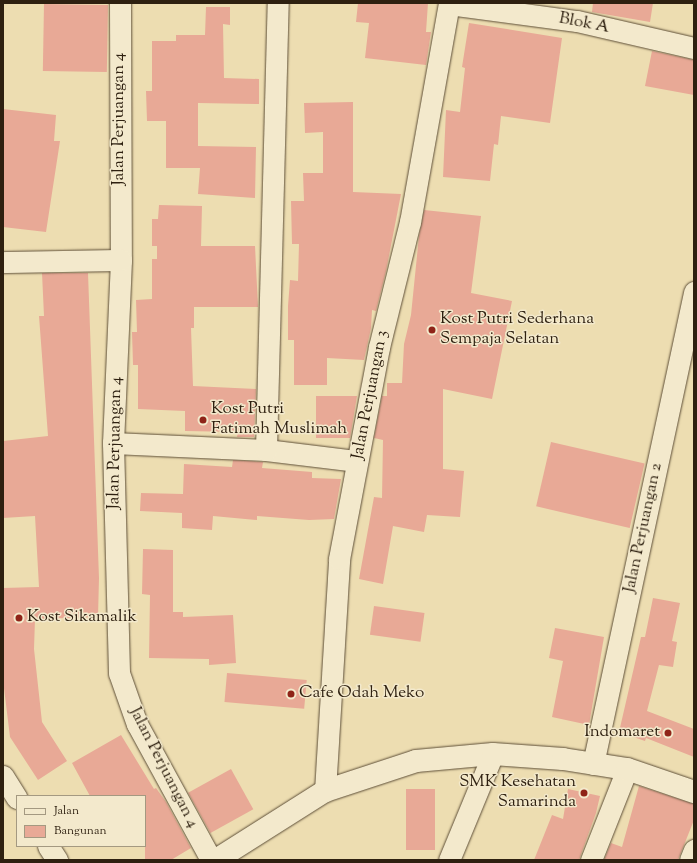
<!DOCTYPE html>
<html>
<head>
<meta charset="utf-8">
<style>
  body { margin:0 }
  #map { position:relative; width:697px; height:863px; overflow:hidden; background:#edddb1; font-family:"Sorts Mill Goudy",serif }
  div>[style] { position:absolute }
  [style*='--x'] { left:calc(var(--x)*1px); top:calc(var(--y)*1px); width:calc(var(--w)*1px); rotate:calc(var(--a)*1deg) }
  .building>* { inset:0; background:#e8a996; transform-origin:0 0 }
  .roads { filter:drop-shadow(0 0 1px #5e4f38) drop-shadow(0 0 1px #5e4f38) }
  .street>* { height:21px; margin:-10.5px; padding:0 10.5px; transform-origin:10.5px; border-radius:10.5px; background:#f3e9cc }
  .secondary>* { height:22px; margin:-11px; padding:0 11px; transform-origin:11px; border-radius:11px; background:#f3e9cc }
  .dots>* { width:11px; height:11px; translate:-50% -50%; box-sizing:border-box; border:2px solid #f3e9cc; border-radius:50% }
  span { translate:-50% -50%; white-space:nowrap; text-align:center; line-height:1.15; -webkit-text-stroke:3px #f3e9cc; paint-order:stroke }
  .street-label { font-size:17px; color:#2e2010 }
  .poi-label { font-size:17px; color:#2e2010 }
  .left { translate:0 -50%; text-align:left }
  .right { translate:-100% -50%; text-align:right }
  .frame { position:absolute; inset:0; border:4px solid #2e2010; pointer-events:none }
  .legend { position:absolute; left:16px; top:795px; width:130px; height:52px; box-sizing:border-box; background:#f3e9cc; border:1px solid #a49981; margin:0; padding:5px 7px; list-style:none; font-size:12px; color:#2e2010 }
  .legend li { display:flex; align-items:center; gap:8px; height:20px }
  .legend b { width:20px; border:1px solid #a49981 }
</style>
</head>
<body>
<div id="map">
  <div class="building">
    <div style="clip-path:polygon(358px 3px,428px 3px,426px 32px,431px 32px,426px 65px,365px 58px,369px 23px,356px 22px)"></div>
    <div style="clip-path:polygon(593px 3px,653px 3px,650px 22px,592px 12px)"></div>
    <div style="left:44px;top:4px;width:64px;height:67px;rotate:1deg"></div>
    <div style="clip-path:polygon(206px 7px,230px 7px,230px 25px,223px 24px,224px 78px,259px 79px,259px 104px,198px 103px,198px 146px,256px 147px,255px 198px,198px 194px,200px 168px,166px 168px,166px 121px,147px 121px,146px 91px,152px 91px,152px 41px,176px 41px,176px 35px,205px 35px)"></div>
    <div style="clip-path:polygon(469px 23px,562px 38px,550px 123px,501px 116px,498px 145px,494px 144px,490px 181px,443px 177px,446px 110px,460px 112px,465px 68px,462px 67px)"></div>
    <div style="clip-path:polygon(652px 51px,694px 60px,694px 95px,645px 86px)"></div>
    <div style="clip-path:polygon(353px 102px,353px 192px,401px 194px,386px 271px,376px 311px,372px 310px,371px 328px,364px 360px,327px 358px,327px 385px,294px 385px,294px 340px,288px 340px,288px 306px,290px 280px,298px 281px,299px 244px,292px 244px,291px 201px,304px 201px,303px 173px,323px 173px,323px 132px,305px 133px,304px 103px)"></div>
    <div style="clip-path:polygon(3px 109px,56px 115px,54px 141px,60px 141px,46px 232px,3px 227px)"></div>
    <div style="clip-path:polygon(159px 205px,202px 206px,201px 246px,255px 246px,258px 307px,194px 307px,194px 328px,191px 328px,193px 386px,256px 389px,254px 437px,237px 437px,238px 432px,185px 431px,185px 411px,138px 409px,138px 365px,133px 365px,132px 332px,137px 332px,136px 300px,152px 299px,152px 259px,157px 259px,157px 246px,152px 246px,152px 219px,158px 219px)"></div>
    <div style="clip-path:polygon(424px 210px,481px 216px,471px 293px,512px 301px,492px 399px,443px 389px,443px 469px,464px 471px,460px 517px,427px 515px,424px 532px,393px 526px,383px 584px,359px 579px,374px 497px,382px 498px,383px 440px,374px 438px,382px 396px,387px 396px,387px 383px,402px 383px,404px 344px,411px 315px,419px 236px)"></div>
    <div style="clip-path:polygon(42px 273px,88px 273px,99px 578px,98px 617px,35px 619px,34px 649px,42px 722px,67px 761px,38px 780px,10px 737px,3px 680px,3px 588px,39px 587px,35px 516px,3px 518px,3px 441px,48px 436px,39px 316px,44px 316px)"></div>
    <div style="clip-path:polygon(316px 396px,357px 396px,350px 438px,316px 438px)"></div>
    <div style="left:551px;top:442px;width:96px;height:66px;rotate:13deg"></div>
    <div style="clip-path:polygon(233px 460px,263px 462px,262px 468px,312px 472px,312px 478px,341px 479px,334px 519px,309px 520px,257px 516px,257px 520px,213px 516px,212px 530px,182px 528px,182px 513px,140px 511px,141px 493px,183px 494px,184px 464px,232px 467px)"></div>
    <div style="clip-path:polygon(143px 549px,173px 550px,173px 612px,183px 612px,183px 617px,233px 615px,236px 663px,209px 665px,209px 659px,149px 658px,150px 595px,142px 594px)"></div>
    <div style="clip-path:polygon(653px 598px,680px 603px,672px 641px,677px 642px,673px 667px,659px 665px,647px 711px,694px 729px,694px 757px,646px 738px,645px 741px,619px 732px,641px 637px,645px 637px)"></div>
    <div style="left:374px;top:606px;width:51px;height:29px;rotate:8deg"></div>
    <div style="clip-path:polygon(555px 628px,604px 637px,589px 725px,552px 717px,563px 661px,549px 658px)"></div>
    <div style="left:227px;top:673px;width:80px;height:29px;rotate:5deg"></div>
    <div style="clip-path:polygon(121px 735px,154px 789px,156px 788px,166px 802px,191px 848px,171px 860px,145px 860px,145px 796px,90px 796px,72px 763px)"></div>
    <div style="left:231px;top:769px;width:46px;height:49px;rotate:61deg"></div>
    <div style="clip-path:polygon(639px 786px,694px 804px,694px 820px,678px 860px,604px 860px,611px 843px,622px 847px)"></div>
    <div style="left:406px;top:789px;width:29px;height:61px"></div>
    <div style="clip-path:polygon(568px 789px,600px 796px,596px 813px,579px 860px,534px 860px,552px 815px,563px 819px)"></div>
  </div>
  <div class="roads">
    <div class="street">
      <div style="--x:120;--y:3;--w:257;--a:89.8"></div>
      <div style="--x:121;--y:260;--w:183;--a:92.5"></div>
      <div style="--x:113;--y:443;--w:230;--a:88.5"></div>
      <div style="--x:119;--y:673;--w:54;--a:70.6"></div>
      <div style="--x:137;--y:724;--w:155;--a:61.4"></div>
      <div style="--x:449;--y:4;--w:129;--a:7.6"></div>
      <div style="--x:577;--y:21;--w:120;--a:13"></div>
      <div style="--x:3;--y:262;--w:118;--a:-1"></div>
      <div style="--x:113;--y:443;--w:153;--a:2.6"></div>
      <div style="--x:266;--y:450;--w:92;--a:6.9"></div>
      <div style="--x:266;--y:450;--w:447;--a:-88.5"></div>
      <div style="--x:593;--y:764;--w:483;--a:-77.9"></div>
      <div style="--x:3;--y:776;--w:26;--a:58"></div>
      <div style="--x:325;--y:791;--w:232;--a:-86.5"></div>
      <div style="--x:339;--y:559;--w:216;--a:-79.3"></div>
      <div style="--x:379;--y:347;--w:129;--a:-76.1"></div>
      <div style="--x:410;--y:222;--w:222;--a:-79.9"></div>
      <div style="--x:48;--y:846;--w:17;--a:57"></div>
      <div style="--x:449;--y:860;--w:115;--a:-67.5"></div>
      <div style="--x:591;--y:860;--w:98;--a:-68.4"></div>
      <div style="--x:690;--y:860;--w:11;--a:-68"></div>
    </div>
    <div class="secondary">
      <div style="--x:216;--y:860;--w:129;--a:-32.3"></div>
      <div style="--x:325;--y:791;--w:96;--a:-18.2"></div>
      <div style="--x:416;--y:761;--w:77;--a:-5.2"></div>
      <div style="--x:493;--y:754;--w:70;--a:4.1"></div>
      <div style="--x:563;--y:759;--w:65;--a:8.9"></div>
      <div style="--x:627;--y:769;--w:71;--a:18.9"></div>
    </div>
  </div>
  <div class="dots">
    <div style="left:432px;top:330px;background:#8f2418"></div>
    <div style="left:203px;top:420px;background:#8f2418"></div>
    <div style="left:19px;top:618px;background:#8f2418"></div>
    <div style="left:291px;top:694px;background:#8f2418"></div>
    <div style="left:668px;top:733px;background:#8f2418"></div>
    <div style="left:584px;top:793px;background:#8f2418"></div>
  </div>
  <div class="street-label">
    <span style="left:584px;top:24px;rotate:11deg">Blok A</span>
    <span style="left:120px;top:119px;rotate:-90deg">Jalan Perjuangan 4</span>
    <span style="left:371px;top:395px;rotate:-79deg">Jalan Perjuangan 3</span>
    <span style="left:116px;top:443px;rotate:-89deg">Jalan Perjuangan 4</span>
    <span style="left:644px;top:528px;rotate:-78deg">Jalan Perjuangan 2</span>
    <span style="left:163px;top:768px;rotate:63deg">Jalan Perjuangan 4</span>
  </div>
  <div class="poi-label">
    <span class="left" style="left:440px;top:330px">Kost Putri Sederhana<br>Sempaja Selatan</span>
    <span class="left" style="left:211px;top:420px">Kost Putri<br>Fatimah Muslimah</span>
    <span class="left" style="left:27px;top:618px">Kost Sikamalik</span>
    <span class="left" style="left:299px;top:694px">Cafe Odah Meko</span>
    <span class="right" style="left:660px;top:733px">Indomaret</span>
    <span class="right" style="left:576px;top:793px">SMK Kesehatan<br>Samarinda</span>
  </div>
  <div class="frame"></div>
  <ul class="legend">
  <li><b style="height:5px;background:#f3e9cc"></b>Jalan</li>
  <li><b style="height:11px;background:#e8a996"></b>Bangunan</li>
  </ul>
</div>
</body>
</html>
